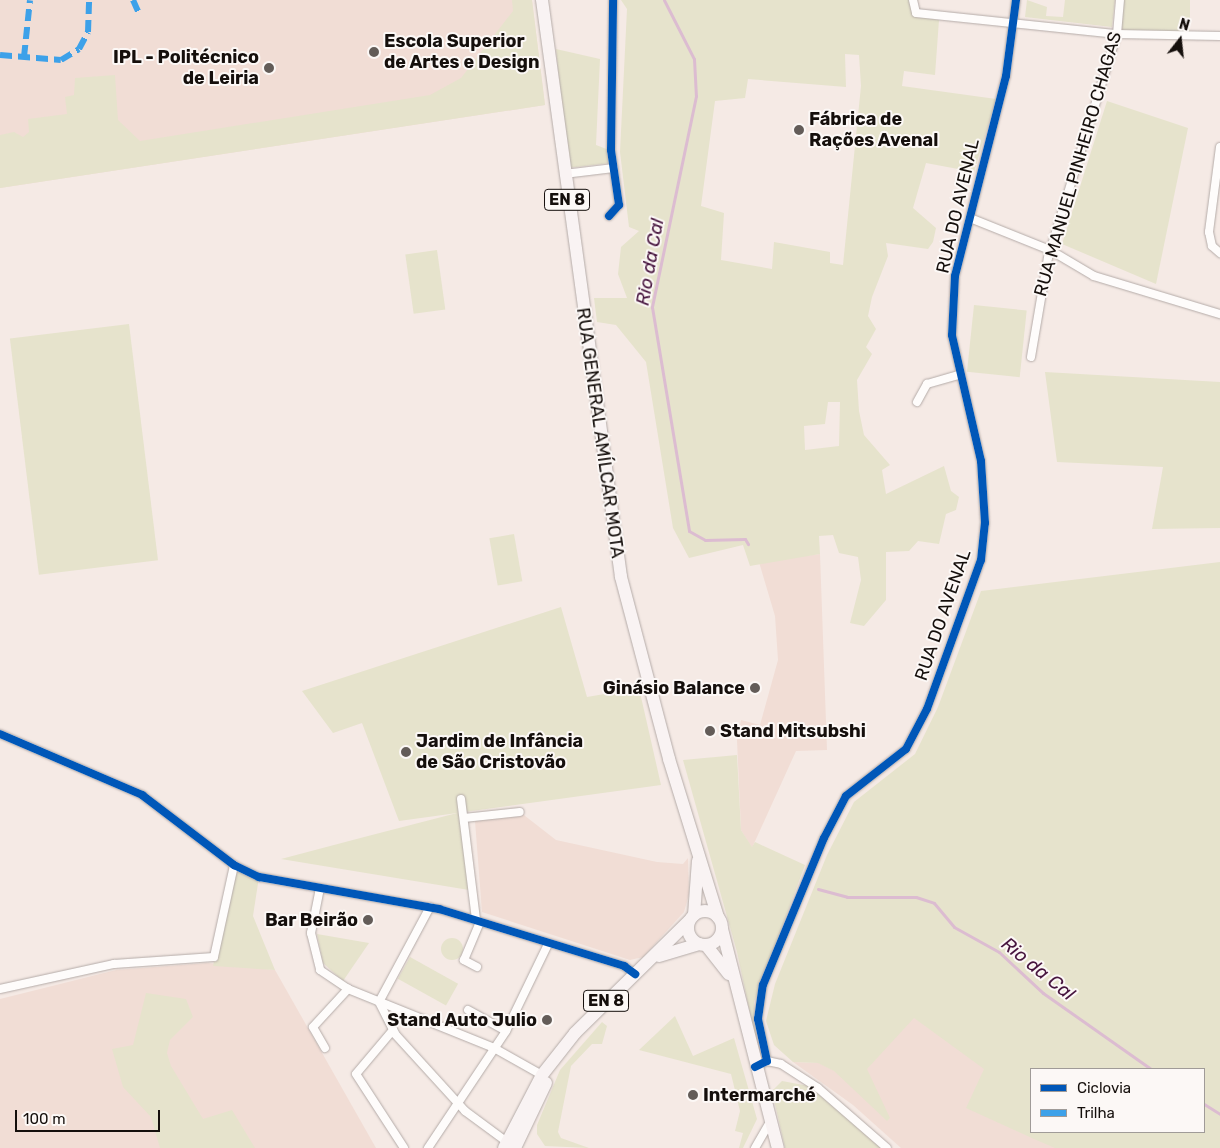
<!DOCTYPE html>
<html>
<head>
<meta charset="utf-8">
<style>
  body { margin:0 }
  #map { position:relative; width:1220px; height:1148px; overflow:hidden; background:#f5eae5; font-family:Rubik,sans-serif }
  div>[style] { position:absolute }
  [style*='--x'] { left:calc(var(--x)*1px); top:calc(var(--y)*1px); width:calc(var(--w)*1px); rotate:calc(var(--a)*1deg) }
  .built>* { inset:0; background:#f1ddd5 }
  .green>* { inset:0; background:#e6e3cc; transform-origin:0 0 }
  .round { border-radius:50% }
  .stream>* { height:3px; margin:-1.5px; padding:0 1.5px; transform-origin:1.5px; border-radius:1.5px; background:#dcbcd1 }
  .roads { filter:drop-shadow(0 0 1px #b4aba8) drop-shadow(0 0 1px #b4aba8) }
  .street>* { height:8px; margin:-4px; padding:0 4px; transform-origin:4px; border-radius:4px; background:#fefcfb }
  .primary>* { height:12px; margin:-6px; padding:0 6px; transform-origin:6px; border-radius:6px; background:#f9f3f3 }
  .primary>.ring { margin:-6px; padding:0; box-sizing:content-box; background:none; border:12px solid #f9f3f3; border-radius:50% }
  .quiet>* { height:6px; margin-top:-3px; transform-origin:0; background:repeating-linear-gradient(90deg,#3da1e9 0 12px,transparent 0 18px) }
  .cycleway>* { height:8px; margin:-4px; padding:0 4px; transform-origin:4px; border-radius:4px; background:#0057b8 }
  .dots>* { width:14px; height:14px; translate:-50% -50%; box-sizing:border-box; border:2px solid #fcf8f6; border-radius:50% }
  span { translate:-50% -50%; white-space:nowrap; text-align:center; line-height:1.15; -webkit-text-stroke:4px #fcf8f6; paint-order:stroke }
  .shield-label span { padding:1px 4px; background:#fcf8f6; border:1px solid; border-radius:4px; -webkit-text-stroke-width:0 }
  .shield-label { font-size:16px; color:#150f0c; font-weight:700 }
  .poi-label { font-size:18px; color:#150f0c; font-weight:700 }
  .left { translate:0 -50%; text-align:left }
  .right { translate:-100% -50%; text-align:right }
  .street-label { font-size:18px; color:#150f0c }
  .water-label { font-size:19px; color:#47153e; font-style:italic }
  .legend { position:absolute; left:1030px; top:1068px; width:175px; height:65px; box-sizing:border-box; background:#fcf8f6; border:1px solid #a09b98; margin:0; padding:6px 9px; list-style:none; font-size:15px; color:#150f0c }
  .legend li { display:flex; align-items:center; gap:10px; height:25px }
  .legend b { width:25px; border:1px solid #a09b98 }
  .north { position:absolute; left:1155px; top:15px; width:50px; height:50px; -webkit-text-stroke:4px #fcf8f6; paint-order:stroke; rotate:16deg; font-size:14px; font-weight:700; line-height:20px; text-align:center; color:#150f0c }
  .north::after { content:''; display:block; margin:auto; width:18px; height:22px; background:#150f0c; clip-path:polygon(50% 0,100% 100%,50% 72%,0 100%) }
  .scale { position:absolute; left:15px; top:1110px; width:145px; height:22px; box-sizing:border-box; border:2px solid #150f0c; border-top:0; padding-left:6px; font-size:15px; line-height:18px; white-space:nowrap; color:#150f0c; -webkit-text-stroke:4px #fcf8f6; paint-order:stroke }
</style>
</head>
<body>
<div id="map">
  <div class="built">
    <div style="clip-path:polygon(0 0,532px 0,545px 105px,0 188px)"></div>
    <div style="clip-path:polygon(820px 554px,827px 750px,796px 751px,752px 848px,741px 830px,737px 740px,741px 720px,760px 725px,778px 660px,775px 616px,759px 562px)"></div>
    <div style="clip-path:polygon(520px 812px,556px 840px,657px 862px,683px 864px,688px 858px,689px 894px,684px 912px,643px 957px,630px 960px,482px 912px,475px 821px)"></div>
    <div style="clip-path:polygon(207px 963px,275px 970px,376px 1148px,0 1148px,0 999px,116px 970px)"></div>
    <div style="clip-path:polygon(917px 995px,963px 1033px,1031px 1132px,1140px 1148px,901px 1148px,853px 1105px,793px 1062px,818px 1063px)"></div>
  </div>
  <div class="green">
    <div style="clip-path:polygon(512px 0,532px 0,545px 105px,0 188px,0 135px,14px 132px,23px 137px,29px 132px,28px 119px,67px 114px,65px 97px,74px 95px,75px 78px,115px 75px,118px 120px,140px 141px,430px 95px,461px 78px,513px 11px)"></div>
    <div style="clip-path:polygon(evenodd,621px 0,910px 0,915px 16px,939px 20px,935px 75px,904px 71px,902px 86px,996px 99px,974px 172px,926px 163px,913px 208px,936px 228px,933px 242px,928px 249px,886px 243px,888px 256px,872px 297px,868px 316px,876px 329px,866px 347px,872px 354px,857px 380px,859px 411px,864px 435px,890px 465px,882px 470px,886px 494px,944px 466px,951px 491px,959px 497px,956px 510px,946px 514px,939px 544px,918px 541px,909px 551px,886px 552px,886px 600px,864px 626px,850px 623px,861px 580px,858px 557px,839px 553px,833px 535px,819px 536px,820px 554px,750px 566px,743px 545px,689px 558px,673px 528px,646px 362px,616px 325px,597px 322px,594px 298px,627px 298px,618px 274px,621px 247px,639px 231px,629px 227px,620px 152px,627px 9px,621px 0,845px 54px,859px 55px,861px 86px,843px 265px,830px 263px,830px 252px,774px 242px,772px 269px,721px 260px,724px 213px,701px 206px,715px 101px,745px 98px,748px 79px,846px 87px,845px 54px,621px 0,828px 402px,840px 402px,839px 446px,805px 450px,804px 426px,825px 424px,828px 402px)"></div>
    <div style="clip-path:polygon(1027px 0,1047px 7px,1046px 16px,1063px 17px,1065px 0,1115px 0,1112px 27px,1025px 17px)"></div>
    <div style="left:1122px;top:0;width:68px;height:32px"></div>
    <div style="clip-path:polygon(556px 49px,600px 59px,596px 145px,609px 150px,610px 163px,568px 168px)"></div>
    <div style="clip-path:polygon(1107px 101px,1188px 128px,1156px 284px,1062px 244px)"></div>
    <div style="left:437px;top:250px;width:60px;height:32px;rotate:82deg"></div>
    <div style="left:974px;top:305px;width:53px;height:67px;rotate:6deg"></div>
    <div style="left:129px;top:324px;width:238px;height:120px;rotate:83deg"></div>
    <div style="clip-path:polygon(1045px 372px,1220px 382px,1220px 528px,1152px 529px,1163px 467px,1057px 462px)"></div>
    <div style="left:514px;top:534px;width:48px;height:25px;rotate:80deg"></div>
    <div style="clip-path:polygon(evenodd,1220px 562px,1220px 1148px,1055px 1148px,1034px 1139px,966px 1108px,984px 1069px,914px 1018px,867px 1069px,890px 1118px,887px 1121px,834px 1071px,818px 1063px,793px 1062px,774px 1045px,766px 1021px,775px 984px,827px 855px,854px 802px,915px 754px,938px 707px,981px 591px,1220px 562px,1031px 1069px,1204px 1069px,1204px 1132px,1031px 1132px,1031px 1069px)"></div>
    <div style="clip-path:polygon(561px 607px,587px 697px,639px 688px,661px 785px,399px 821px,362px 723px,333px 733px,302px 691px)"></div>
    <div style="clip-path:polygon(737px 755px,741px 830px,752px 847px,755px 842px,805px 865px,754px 1002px,758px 1051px,737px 952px,683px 760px)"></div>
    <div style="clip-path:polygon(461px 812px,469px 890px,281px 859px,368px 836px)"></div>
    <div style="clip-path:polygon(234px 865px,259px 877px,253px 916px,275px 970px,213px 966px)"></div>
    <div style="clip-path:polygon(317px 934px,369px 943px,343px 981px,323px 963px)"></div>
    <div class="round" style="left:441px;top:938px;width:22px;height:22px"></div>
    <div style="left:410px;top:957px;width:55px;height:25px;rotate:29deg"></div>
    <div style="clip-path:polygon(146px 993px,186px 999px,193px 1017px,170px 1040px,167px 1053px,171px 1066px,203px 1119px,232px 1110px,255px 1148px,160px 1148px,151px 1117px,123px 1087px,112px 1049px,133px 1045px)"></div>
    <div style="clip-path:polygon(675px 1016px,693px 1056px,734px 1038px,757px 1119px,743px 1148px,739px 1148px,743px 1133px,735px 1131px,740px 1111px,731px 1074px,639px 1050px)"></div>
    <div style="clip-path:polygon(602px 1022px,607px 1026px,602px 1044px,592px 1044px,571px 1066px,558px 1132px,561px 1138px,589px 1148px,545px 1146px,537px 1134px,537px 1125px,560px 1070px)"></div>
    <div style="clip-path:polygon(782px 1081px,809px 1086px,881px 1148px,785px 1148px,772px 1091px)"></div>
  </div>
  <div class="stream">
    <div style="--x:664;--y:0;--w:66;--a:63"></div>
    <div style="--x:694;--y:59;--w:37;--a:87"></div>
    <div style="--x:696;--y:96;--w:216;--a:101.8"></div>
    <div style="--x:652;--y:307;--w:227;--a:80.6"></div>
    <div style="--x:689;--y:531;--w:18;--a:29"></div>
    <div style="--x:705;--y:540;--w:40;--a:-1.4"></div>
    <div style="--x:745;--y:539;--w:6;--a:59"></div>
    <div style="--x:818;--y:889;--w:30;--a:15"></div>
    <div style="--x:847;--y:897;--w:69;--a:0"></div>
    <div style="--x:916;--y:897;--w:19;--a:18"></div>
    <div style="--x:934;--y:903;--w:31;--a:50"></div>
    <div style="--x:954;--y:927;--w:51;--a:29.1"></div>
    <div style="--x:999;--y:952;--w:60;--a:43"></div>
    <div style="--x:1043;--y:993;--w:132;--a:35.1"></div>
    <div style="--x:1204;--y:1104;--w:19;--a:32"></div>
  </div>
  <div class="roads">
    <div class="street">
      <div style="--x:913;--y:0;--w:13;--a:77"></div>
      <div style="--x:916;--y:13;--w:202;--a:6"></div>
      <div style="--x:1117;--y:34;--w:103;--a:1.1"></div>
      <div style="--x:1220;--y:147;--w:86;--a:97.4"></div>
      <div style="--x:1209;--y:232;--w:14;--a:78"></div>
      <div style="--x:1212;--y:246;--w:11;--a:41"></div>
      <div style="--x:564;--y:174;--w:50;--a:-6.8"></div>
      <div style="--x:609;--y:216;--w:15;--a:-48"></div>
      <div style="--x:619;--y:205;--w:56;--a:-98.3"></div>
      <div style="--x:611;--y:150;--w:150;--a:-89.2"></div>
      <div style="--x:970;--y:218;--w:86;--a:21.8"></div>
      <div style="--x:1050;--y:250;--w:51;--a:30.6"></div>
      <div style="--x:1094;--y:276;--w:132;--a:16.8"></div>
      <div style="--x:1031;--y:357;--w:100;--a:-80.3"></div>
      <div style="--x:1048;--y:258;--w:234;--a:-72.9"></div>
      <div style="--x:1117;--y:34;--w:34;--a:-85"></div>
      <div style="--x:917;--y:402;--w:21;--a:-61"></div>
      <div style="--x:927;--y:384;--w:33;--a:-16"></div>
      <div style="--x:0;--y:734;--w:155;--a:23.2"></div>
      <div style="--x:142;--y:795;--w:116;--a:37.3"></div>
      <div style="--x:234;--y:865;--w:28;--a:26"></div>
      <div style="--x:259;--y:877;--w:183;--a:10.1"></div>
      <div style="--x:439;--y:909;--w:194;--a:17.1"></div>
      <div style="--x:624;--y:966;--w:14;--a:36"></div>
      <div style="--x:461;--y:799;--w:122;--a:82.9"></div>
      <div style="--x:464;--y:818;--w:56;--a:-6.1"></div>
      <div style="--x:320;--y:888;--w:46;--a:101.3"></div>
      <div style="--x:311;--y:933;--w:38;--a:76"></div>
      <div style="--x:320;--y:970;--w:34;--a:34"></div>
      <div style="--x:348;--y:989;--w:157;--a:22"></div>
      <div style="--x:494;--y:1048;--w:55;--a:29.4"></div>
      <div style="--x:477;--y:967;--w:15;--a:-152"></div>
      <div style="--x:464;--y:960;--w:41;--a:-67.2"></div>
      <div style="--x:0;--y:989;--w:117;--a:-12.4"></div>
      <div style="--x:114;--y:964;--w:100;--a:-4"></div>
      <div style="--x:214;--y:957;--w:94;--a:-77.7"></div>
      <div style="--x:379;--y:1002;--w:36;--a:63"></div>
      <div style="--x:395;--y:1034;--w:104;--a:47.7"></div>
      <div style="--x:465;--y:1111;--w:52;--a:36.4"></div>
      <div style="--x:379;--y:1002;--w:108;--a:-61.8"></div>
      <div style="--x:468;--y:1010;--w:43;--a:28.9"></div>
      <div style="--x:393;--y:1030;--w:57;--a:130.1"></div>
      <div style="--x:356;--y:1074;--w:88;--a:57"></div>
      <div style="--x:325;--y:1048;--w:24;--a:-120"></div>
      <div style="--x:313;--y:1027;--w:52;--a:-47.4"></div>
      <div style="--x:767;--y:1061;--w:14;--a:12"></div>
      <div style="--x:781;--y:1064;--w:44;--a:33"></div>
      <div style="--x:818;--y:1088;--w:91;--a:41"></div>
      <div style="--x:755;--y:1067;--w:13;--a:-27"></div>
      <div style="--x:767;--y:1061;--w:43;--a:-102.1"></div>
      <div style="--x:758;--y:1019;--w:34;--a:-82"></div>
      <div style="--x:763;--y:985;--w:159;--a:-67.5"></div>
      <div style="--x:824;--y:838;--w:47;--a:-62.4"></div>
      <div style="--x:846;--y:796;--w:76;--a:-38.1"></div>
      <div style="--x:906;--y:749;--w:45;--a:-62.3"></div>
      <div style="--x:927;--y:709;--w:158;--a:-70.1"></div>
      <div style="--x:981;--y:560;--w:37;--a:-84"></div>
      <div style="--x:985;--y:523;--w:62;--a:-93.7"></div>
      <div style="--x:981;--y:461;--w:129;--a:-103"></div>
      <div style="--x:952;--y:335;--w:59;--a:-87.1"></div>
      <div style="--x:955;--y:276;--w:206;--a:-75.7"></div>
      <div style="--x:1006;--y:76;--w:77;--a:-82.5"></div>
      <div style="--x:428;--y:1148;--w:141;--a:-56.3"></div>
      <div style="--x:506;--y:1031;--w:97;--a:-64.2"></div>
      <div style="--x:755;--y:1148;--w:32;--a:-60"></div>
    </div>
    <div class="primary">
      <div style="--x:542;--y:0;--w:582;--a:82.2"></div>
      <div style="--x:621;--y:577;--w:188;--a:75.2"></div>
      <div style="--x:669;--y:759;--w:165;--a:72.8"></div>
      <div class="ring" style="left:688px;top:911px;width:22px;height:22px"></div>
      <div style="--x:694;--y:915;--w:54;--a:-85.8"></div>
      <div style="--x:722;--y:929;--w:226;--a:75.7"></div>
      <div style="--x:706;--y:945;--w:37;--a:52"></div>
      <div style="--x:659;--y:956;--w:42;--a:-16.7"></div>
      <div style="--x:504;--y:1148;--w:82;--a:-62.5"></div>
      <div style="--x:542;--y:1075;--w:53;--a:-51.8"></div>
      <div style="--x:575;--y:1033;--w:160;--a:-44.5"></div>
      <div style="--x:515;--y:1148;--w:72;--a:-64.5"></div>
    </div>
  </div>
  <div class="quiet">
    <div style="--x:133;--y:0;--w:17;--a:66"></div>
    <div style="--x:0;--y:55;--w:61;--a:4.7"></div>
    <div style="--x:61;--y:60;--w:21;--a:-31"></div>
    <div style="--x:79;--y:49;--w:19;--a:-62"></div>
    <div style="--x:88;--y:32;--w:32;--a:-88"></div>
    <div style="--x:24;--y:57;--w:57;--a:-84"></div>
  </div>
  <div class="cycleway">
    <div style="--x:609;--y:216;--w:15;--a:-48"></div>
    <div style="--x:619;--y:205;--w:56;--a:-98.3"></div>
    <div style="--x:611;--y:150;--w:150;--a:-89.2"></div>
    <div style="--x:0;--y:734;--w:155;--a:23.2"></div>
    <div style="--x:142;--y:795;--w:116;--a:37.3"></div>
    <div style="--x:234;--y:865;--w:28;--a:26"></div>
    <div style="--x:259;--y:877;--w:183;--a:10.1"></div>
    <div style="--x:439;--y:909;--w:194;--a:17.1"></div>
    <div style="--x:624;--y:966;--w:14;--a:36"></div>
    <div style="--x:755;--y:1067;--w:13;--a:-27"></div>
    <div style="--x:767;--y:1061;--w:43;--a:-102.1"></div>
    <div style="--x:758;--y:1019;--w:34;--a:-82"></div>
    <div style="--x:763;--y:985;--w:159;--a:-67.5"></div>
    <div style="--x:824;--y:838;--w:47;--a:-62.4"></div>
    <div style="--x:846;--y:796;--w:76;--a:-38.1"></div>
    <div style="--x:906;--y:749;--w:45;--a:-62.3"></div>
    <div style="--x:927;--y:709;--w:158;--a:-70.1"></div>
    <div style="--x:981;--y:560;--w:37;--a:-84"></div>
    <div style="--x:985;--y:523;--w:62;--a:-93.7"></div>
    <div style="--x:981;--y:461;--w:129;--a:-103"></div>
    <div style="--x:952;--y:335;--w:59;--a:-87.1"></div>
    <div style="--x:955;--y:276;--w:206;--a:-75.7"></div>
    <div style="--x:1006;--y:76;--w:77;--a:-82.5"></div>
  </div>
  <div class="dots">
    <div style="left:374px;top:52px;background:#635c58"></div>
    <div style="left:269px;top:68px;background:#635c58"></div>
    <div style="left:799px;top:130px;background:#635c58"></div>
    <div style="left:755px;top:688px;background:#635c58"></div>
    <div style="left:710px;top:731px;background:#635c58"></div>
    <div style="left:406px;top:752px;background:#635c58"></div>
    <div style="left:368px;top:920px;background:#635c58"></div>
    <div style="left:547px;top:1020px;background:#635c58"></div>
    <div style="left:693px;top:1095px;background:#635c58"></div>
  </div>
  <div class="shield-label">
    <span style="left:567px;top:200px">EN 8</span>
    <span style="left:606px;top:1001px">EN 8</span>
  </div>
  <div class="poi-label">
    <span class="left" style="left:384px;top:52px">Escola Superior<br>de Artes e Design</span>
    <span class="right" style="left:259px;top:68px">IPL - Politécnico<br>de Leiria</span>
    <span class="left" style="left:809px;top:130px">Fábrica de<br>Rações Avenal</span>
    <span class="right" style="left:745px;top:688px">Ginásio Balance</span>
    <span class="left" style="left:720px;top:731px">Stand Mitsubshi</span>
    <span class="left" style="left:416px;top:752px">Jardim de Infância<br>de São Cristovão</span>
    <span class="right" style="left:358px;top:920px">Bar Beirão</span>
    <span class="right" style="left:537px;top:1020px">Stand Auto Julio</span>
    <span class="left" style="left:703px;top:1095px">Intermarché</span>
  </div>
  <div class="street-label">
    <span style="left:1078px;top:164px;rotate:-74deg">RUA MANUEL PINHEIRO CHAGAS</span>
    <span style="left:958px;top:206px;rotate:-77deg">RUA DO AVENAL</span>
    <span style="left:600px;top:433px;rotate:82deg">RUA GENERAL AMÍLCAR MOTA</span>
    <span style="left:943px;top:615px;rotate:-71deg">RUA DO AVENAL</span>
  </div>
  <div class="water-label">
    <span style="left:650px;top:262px;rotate:-80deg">Rio da Cal</span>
    <span style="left:1038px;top:969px;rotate:39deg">Rio da Cal</span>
  </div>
  <ul class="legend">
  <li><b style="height:6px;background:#0057b8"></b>Ciclovia</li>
  <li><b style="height:6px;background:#3da1e9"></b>Trilha</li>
  </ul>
  <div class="north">N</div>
  <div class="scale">100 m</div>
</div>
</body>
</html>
